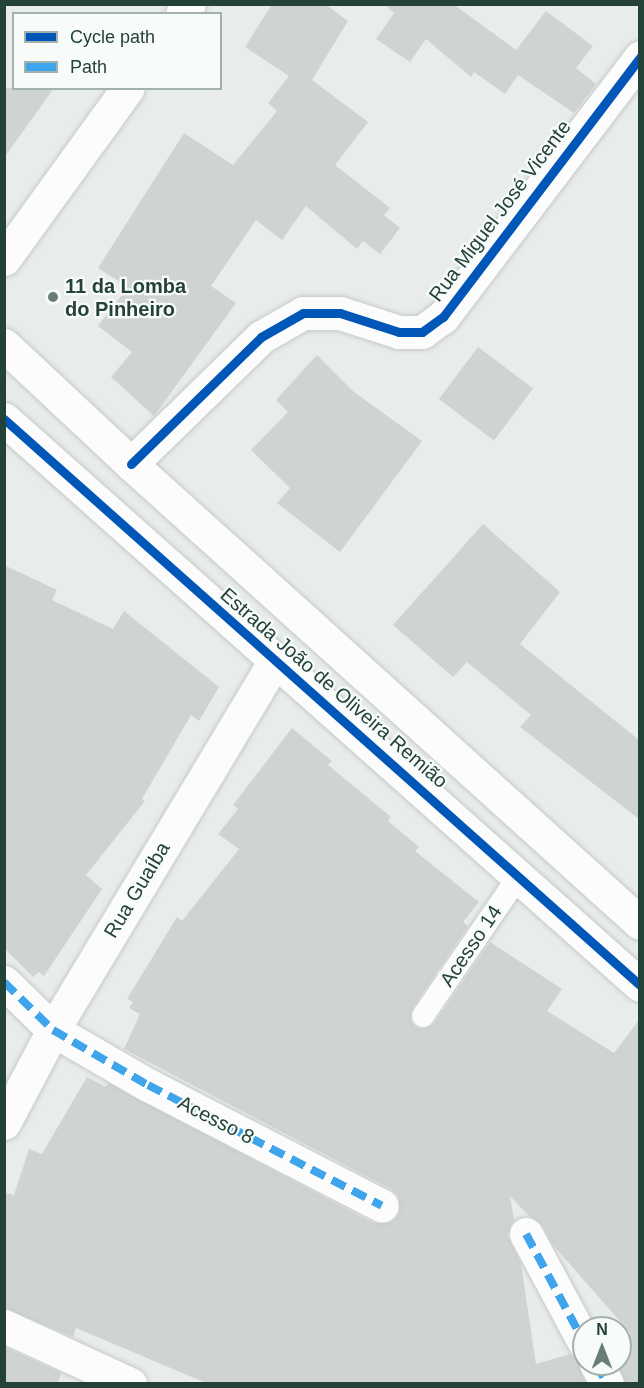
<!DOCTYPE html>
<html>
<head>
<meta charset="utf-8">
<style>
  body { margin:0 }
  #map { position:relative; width:644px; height:1388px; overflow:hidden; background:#e8edeb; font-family:Helvetica,sans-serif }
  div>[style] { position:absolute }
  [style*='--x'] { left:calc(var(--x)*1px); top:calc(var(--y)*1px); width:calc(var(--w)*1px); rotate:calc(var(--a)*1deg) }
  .building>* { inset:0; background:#cfd4d2; transform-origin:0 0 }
  .roads { filter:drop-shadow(0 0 2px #c5cac8) drop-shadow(0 0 2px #c5cac8) }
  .service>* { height:22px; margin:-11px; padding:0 11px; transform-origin:11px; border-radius:11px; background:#fcfcfc }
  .minor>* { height:33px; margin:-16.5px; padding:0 16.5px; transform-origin:16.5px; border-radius:16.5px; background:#fcfcfc }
  .tertiary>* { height:33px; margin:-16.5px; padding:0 16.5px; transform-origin:16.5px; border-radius:16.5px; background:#fcfcfc }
  .secondary>* { height:33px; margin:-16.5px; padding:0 16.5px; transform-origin:16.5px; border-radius:16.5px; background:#fcfcfc }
  .quiet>* { height:8px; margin-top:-4px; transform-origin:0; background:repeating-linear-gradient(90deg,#3ea4ec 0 15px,transparent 0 23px) }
  .cycleway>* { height:9px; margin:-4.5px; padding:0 4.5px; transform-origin:4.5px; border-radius:4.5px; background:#0057b8 }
  .dots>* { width:16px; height:16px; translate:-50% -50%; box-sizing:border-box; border:3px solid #f7fbf9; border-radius:50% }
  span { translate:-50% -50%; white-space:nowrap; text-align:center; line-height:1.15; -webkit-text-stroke:4.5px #f7fbf9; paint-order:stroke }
  .street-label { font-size:20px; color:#24423a }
  .poi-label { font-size:20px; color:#24423a; font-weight:700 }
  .left { translate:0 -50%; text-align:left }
  .frame { position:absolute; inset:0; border:6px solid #24423a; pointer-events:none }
  .legend { position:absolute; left:12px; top:12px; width:210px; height:78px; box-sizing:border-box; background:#f7fbf9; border:2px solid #a3b1ad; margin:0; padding:8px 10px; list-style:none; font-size:18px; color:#24423a }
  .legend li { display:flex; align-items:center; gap:12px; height:30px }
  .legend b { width:30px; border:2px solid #a3b1ad }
  .north { position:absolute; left:572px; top:1316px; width:60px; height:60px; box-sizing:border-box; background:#f7fbf9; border:2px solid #a3b1ad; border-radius:50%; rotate:0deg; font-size:16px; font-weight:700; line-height:24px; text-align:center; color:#24423a }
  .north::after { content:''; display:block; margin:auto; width:21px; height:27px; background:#697e78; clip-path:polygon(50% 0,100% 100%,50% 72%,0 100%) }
</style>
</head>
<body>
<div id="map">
  <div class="building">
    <div style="clip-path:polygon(272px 4px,325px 4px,348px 21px,312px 80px,368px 122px,335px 165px,390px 208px,384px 215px,400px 228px,380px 254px,363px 241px,357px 249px,306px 206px,282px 240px,256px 220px,211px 286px,236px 303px,154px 416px,111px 377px,132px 352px,98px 326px,128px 287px,98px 268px,184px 133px,233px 165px,277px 111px,268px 103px,289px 76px,245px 47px)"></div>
    <div style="clip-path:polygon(384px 4px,453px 4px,516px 50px,546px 11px,593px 46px,576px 68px,596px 84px,574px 113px,518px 75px,505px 94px,474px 72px,471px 77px,426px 39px,410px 62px,376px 39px,394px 13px)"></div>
    <div style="clip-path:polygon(4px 88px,54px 88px,4px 158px)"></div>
    <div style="left:478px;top:347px;width:69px;height:65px;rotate:37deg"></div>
    <div style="clip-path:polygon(317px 355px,354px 392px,422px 441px,340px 552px,277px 503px,290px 488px,251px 450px,288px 412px,276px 400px)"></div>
    <div style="clip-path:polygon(483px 524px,560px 592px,520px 644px,639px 740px,639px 819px,520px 727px,531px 715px,467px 662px,453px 677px,393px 625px)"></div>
    <div style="clip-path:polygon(4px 565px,57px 590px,52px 600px,113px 629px,124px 611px,219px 687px,199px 721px,191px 715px,142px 799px,145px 801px,86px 875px,102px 889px,44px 976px,39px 972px,33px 977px,4px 948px)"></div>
    <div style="clip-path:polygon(292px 728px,332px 761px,328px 765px,391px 817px,388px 821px,419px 847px,415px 851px,479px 902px,463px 922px,468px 926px,412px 1009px,411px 1021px,415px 1027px,423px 1029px,434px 1024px,490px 942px,562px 989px,547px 1011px,614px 1053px,639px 1020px,639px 1383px,626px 1383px,617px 1364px,620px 1338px,631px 1334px,553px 1245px,542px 1225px,528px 1215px,510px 1196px,514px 1220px,507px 1234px,521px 1264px,536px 1364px,570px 1354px,578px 1359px,585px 1383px,206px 1383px,76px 1328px,73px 1337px,4px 1308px,4px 1192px,14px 1195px,29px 1149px,42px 1154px,87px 1077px,106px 1087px,108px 1083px,373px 1223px,392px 1222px,399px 1214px,398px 1196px,391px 1189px,124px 1049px,140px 1014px,129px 1008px,133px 1002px,127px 999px,177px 917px,182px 921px,239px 849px,218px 834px,238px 809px,233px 805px)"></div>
    <div style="clip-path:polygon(4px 1347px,61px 1373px,58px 1383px,4px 1383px)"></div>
  </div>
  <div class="roads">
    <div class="service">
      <div style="--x:423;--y:1016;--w:170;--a:-55.6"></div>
    </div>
    <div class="minor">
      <div style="--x:182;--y:14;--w:12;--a:-55"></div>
      <div style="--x:4;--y:259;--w:211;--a:-54.1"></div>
      <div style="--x:131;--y:464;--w:182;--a:-44.3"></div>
      <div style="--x:261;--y:337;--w:48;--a:-29.7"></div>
      <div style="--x:303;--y:313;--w:37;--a:0"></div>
      <div style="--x:340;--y:313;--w:62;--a:17.9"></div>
      <div style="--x:399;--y:332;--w:23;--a:0"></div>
      <div style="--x:422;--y:332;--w:26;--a:-36"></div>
      <div style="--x:443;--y:317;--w:326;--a:-52.8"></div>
      <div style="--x:4;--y:982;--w:69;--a:44.4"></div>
      <div style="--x:53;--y:1030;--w:110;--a:30.1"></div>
      <div style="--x:148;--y:1085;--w:263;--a:27.3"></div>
      <div style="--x:526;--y:1234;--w:123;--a:61.8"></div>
      <div style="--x:4;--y:1326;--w:139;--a:24.7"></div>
      <div style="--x:596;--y:1364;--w:23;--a:61"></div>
    </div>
    <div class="tertiary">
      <div style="--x:4;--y:1123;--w:105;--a:-62.2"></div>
      <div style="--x:53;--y:1030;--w:431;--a:-59"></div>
    </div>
    <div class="secondary">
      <div style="--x:4;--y:345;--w:174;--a:43.1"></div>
      <div style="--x:131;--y:464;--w:685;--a:42.04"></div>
      <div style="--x:4;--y:419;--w:851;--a:41.67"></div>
    </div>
  </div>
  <div class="quiet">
    <div style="--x:4;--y:982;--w:69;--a:44.4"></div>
    <div style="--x:53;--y:1030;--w:110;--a:30.1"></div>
    <div style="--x:148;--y:1085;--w:263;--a:27.3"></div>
    <div style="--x:526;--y:1234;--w:123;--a:61.8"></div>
    <div style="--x:596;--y:1364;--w:23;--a:61"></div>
  </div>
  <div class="cycleway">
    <div style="--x:4;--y:419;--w:851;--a:41.67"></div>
    <div style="--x:131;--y:464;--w:182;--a:-44.3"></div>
    <div style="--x:261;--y:337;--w:48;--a:-29.7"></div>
    <div style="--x:303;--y:313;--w:37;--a:0"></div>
    <div style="--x:340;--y:313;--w:62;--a:17.9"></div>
    <div style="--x:399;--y:332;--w:23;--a:0"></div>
    <div style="--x:422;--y:332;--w:26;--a:-36"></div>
    <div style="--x:443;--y:317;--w:326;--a:-52.8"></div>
  </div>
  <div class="dots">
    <div style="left:53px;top:297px;background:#697e78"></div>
  </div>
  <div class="street-label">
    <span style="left:500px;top:211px;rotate:-53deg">Rua Miguel José Vicente</span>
    <span style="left:334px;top:688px;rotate:41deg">Estrada João de Oliveira Remião</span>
    <span style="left:137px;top:890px;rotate:-59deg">Rua Guaíba</span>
    <span style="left:471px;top:946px;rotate:-56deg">Acesso 14</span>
    <span style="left:216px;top:1120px;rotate:27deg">Acesso 8</span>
  </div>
  <div class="poi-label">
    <span class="left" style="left:65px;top:298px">11 da Lomba<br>do Pinheiro</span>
  </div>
  <div class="frame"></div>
  <ul class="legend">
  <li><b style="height:8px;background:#0057b8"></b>Cycle path</li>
  <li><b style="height:8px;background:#3ea4ec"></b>Path</li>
  </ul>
  <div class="north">N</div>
</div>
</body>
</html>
